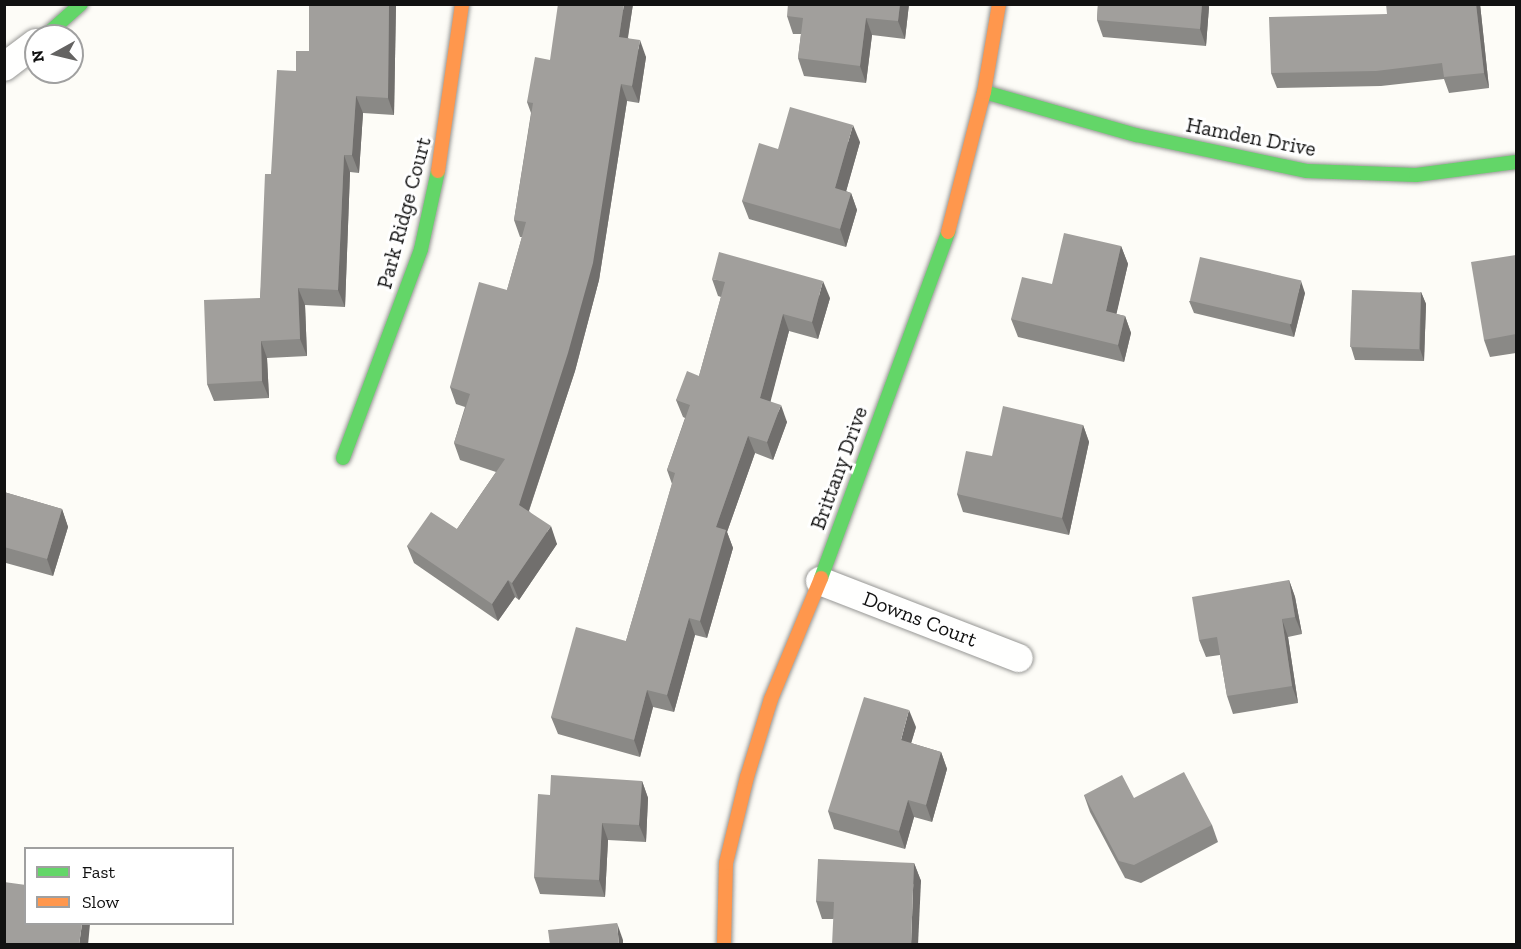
<!DOCTYPE html>
<html>
<head>
<meta charset="utf-8">
<style>
  body { margin:0 }
  #map { position:relative; width:1521px; height:949px; overflow:hidden; background:#fdfcf7; font-family:"Zilla Slab",serif }
  div>[style] { position:absolute }
  [style*='--x'] { left:calc(var(--x)*1px); top:calc(var(--y)*1px); width:calc(var(--w)*1px); rotate:calc(var(--a)*1deg) }
  .roads { filter:drop-shadow(0 0 2px #979795) drop-shadow(0 0 2px #979795) }
  .street>* { height:28px; margin:-14px; padding:0 14px; transform-origin:14px; border-radius:14px; background:#fffffe }
  .fast>* { height:14px; margin:-7px; padding:0 7px; transform-origin:7px; border-radius:7px; background:#63d668 }
  .slow>* { height:14px; margin:-7px; padding:0 7px; transform-origin:7px; border-radius:7px; background:#ff974d }
  .wall>* { inset:0; background:#8a8986 }
  .shaded-wall>* { inset:0; background:#716f6d }
  .building>* { inset:0; background:#a19f9c; transform-origin:0 0 }
  span { translate:-50% -50%; white-space:nowrap; text-align:center; line-height:1.15; -webkit-text-stroke:6px #fff; paint-order:stroke }
  .street-label { font-size:21px; color:#111 }
  .frame { position:absolute; inset:0; border:6px solid #111; pointer-events:none }
  .legend { position:absolute; left:24px; top:847px; width:210px; height:78px; box-sizing:border-box; background:#fff; border:2px solid #a0a0a0; margin:0; padding:8px 10px; list-style:none; font-size:18px; color:#111 }
  .legend li { display:flex; align-items:center; gap:12px; height:30px }
  .legend b { width:30px; border:2px solid #a0a0a0 }
  .north { position:absolute; left:24px; top:24px; width:60px; height:60px; box-sizing:border-box; background:#fff; border:2px solid #a0a0a0; border-radius:50%; rotate:262deg; font-size:16px; font-weight:700; line-height:24px; text-align:center; color:#111 }
  .north::after { content:''; display:block; margin:auto; width:21px; height:27px; background:#646362; clip-path:polygon(50% 0,100% 100%,50% 72%,0 100%) }
</style>
</head>
<body>
<div id="map">
  <div class="roads">
    <div class="street">
      <div style="--x:4;--y:67;--w:40;--a:-37"></div>
      <div style="--x:820;--y:581;--w:213;--a:21.2"></div>
    </div>
    <div class="fast">
      <div style="--x:45;--y:36;--w:48;--a:-41.6"></div>
      <div style="--x:984;--y:92;--w:158;--a:15.8"></div>
      <div style="--x:1136;--y:135;--w:175;--a:11.9"></div>
      <div style="--x:1307;--y:171;--w:109;--a:2.1"></div>
      <div style="--x:1416;--y:175;--w:101;--a:-7.4"></div>
      <div style="--x:343;--y:458;--w:223;--a:-69.5"></div>
      <div style="--x:421;--y:249;--w:80;--a:-77.7"></div>
      <div style="--x:821;--y:578;--w:369;--a:-69.8"></div>
    </div>
    <div class="slow">
      <div style="--x:438;--y:171;--w:169;--a:-81.8"></div>
      <div style="--x:948;--y:232;--w:145;--a:-75.6"></div>
      <div style="--x:984;--y:92;--w:89;--a:-80.3"></div>
      <div style="--x:724;--y:944;--w:81;--a:-88.6"></div>
      <div style="--x:726;--y:863;--w:89;--a:-76.3"></div>
      <div style="--x:747;--y:777;--w:82;--a:-72.9"></div>
      <div style="--x:771;--y:699;--w:131;--a:-67.5"></div>
    </div>
  </div>
  <div class="wall">
    <div style="clip-path:polygon(309px 4px,396px 4px,394px 115px,363px 113px,359px 173px,350px 172px,345px 307px,305px 305px,307px 356px,267px 358px,269px 398px,214px 401px,207px 384px,260px 298px,271px 174px,296px 71px,309px 51px)"></div>
    <div style="clip-path:polygon(633px 4px,628px 38px,646px 57px,639px 103px,627px 101px,599px 280px,575px 371px,529px 511px,557px 544px,519px 600px,515px 597px,498px 621px,414px 563px,407px 546px,457px 529px,496px 472px,460px 460px,454px 443px,465px 407px,456px 404px,450px 387px,507px 290px,522px 237px,520px 237px,514px 220px,531px 113px,527px 102px,550px 60px)"></div>
    <div style="clip-path:polygon(909px 4px,905px 39px,872px 35px,866px 83px,804px 76px,798px 58px,801px 34px,793px 34px,787px 16px)"></div>
    <div style="clip-path:polygon(1098px 4px,1208px 4px,1209px 7px,1206px 46px,1103px 37px,1097px 20px)"></div>
    <div style="clip-path:polygon(1480px 4px,1489px 88px,1449px 93px,1444px 79px,1381px 86px,1277px 88px,1271px 73px,1387px 14px)"></div>
    <div style="clip-path:polygon(860px 142px,846px 191px,851px 193px,857px 210px,846px 247px,749px 219px,742px 201px,778px 149px)"></div>
    <div style="clip-path:polygon(1121px 246px,1128px 264px,1116px 314px,1125px 316px,1131px 333px,1124px 362px,1018px 337px,1011px 319px,1052px 284px)"></div>
    <div style="clip-path:polygon(1516px 255px,1516px 353px,1490px 357px,1484px 340px)"></div>
    <div style="clip-path:polygon(712px 279px,830px 298px,818px 339px,789px 331px,770px 401px,787px 422px,773px 460px,755px 453px,727px 532px,733px 548px,707px 638px,695px 635px,674px 712px,653px 707px,640px 757px,558px 734px,551px 717px,626px 641px,672px 484px,667px 470px,685px 418px,683px 417px,676px 400px,699px 376px,721px 297px,718px 296px)"></div>
    <div style="clip-path:polygon(1421px 292px,1426px 304px,1424px 361px,1355px 360px,1351px 347px)"></div>
    <div style="clip-path:polygon(1305px 293px,1294px 337px,1194px 313px,1189px 301px)"></div>
    <div style="clip-path:polygon(1083px 425px,1089px 442px,1069px 535px,963px 512px,957px 494px,992px 456px)"></div>
    <div style="clip-path:polygon(4px 492px,62px 509px,68px 527px,53px 576px,6px 563px,4px 567px)"></div>
    <div style="clip-path:polygon(1289px 580px,1295px 597px,1302px 634px,1288px 637px,1298px 703px,1233px 714px,1227px 696px,1220px 655px,1206px 657px,1199px 640px)"></div>
    <div style="clip-path:polygon(916px 727px,911px 743px,941px 752px,947px 769px,932px 822px,914px 817px,905px 849px,834px 829px,828px 811px)"></div>
    <div style="clip-path:polygon(642px 781px,648px 798px,646px 842px,608px 840px,605px 897px,540px 894px,534px 877px,550px 795px)"></div>
    <div style="clip-path:polygon(1084px 795px,1134px 798px,1212px 825px,1218px 842px,1141px 883px,1125px 878px,1090px 812px)"></div>
    <div style="clip-path:polygon(914px 863px,921px 881px,833px 919px,822px 919px,816px 901px)"></div>
  </div>
  <div class="shaded-wall">
    <div style="clip-path:polygon(389px 4px,396px 4px,394px 115px,388px 98px)"></div>
    <div style="clip-path:polygon(624px 4px,633px 4px,625px 54px,619px 37px)"></div>
    <div style="clip-path:polygon(900px 4px,909px 4px,905px 39px,898px 21px)"></div>
    <div style="clip-path:polygon(1202px 4px,1208px 4px,1209px 7px,1206px 46px,1200px 29px)"></div>
    <div style="clip-path:polygon(1476px 4px,1480px 4px,1489px 88px,1484px 73px)"></div>
    <div style="clip-path:polygon(866px 18px,872px 35px,866px 83px,860px 66px)"></div>
    <div style="clip-path:polygon(640px 40px,646px 57px,639px 103px,632px 86px)"></div>
    <div style="clip-path:polygon(621px 84px,627px 101px,599px 280px,575px 371px,525px 522px,519px 505px)"></div>
    <div style="clip-path:polygon(356px 96px,363px 113px,359px 173px,352px 155px)"></div>
    <div style="clip-path:polygon(853px 125px,860px 142px,842px 206px,835px 188px)"></div>
    <div style="clip-path:polygon(344px 155px,350px 172px,345px 307px,338px 290px)"></div>
    <div style="clip-path:polygon(851px 193px,857px 210px,846px 247px,840px 229px)"></div>
    <div style="clip-path:polygon(1121px 246px,1128px 264px,1113px 329px,1106px 311px)"></div>
    <div style="clip-path:polygon(823px 281px,830px 298px,818px 339px,812px 322px)"></div>
    <div style="clip-path:polygon(1301px 281px,1305px 293px,1294px 337px,1290px 325px)"></div>
    <div style="clip-path:polygon(298px 288px,305px 305px,307px 356px,300px 339px)"></div>
    <div style="clip-path:polygon(1421px 292px,1426px 304px,1424px 361px,1420px 349px)"></div>
    <div style="clip-path:polygon(783px 314px,789px 331px,767px 415px,760px 398px)"></div>
    <div style="clip-path:polygon(1125px 316px,1131px 333px,1124px 362px,1118px 345px)"></div>
    <div style="clip-path:polygon(261px 341px,267px 358px,269px 398px,262px 381px)"></div>
    <div style="clip-path:polygon(781px 405px,787px 422px,773px 460px,767px 442px)"></div>
    <div style="clip-path:polygon(1083px 425px,1089px 442px,1069px 535px,1062px 518px)"></div>
    <div style="clip-path:polygon(748px 436px,755px 453px,727px 532px,733px 548px,707px 638px,700px 621px,716px 527px)"></div>
    <div style="clip-path:polygon(62px 509px,68px 527px,53px 576px,47px 559px)"></div>
    <div style="clip-path:polygon(551px 526px,557px 544px,519px 600px,512px 583px)"></div>
    <div style="clip-path:polygon(508px 580px,515px 597px,498px 621px,492px 604px)"></div>
    <div style="clip-path:polygon(1289px 580px,1295px 597px,1302px 634px,1295px 617px)"></div>
    <div style="clip-path:polygon(689px 618px,695px 635px,674px 712px,667px 695px)"></div>
    <div style="clip-path:polygon(1282px 619px,1288px 637px,1298px 703px,1292px 686px)"></div>
    <div style="clip-path:polygon(647px 690px,653px 707px,640px 757px,634px 740px)"></div>
    <div style="clip-path:polygon(909px 710px,916px 727px,907px 757px,901px 740px)"></div>
    <div style="clip-path:polygon(941px 752px,947px 769px,932px 822px,926px 805px)"></div>
    <div style="clip-path:polygon(642px 781px,648px 798px,646px 842px,639px 825px)"></div>
    <div style="clip-path:polygon(908px 800px,914px 817px,905px 849px,899px 831px)"></div>
    <div style="clip-path:polygon(602px 823px,608px 840px,605px 897px,599px 880px)"></div>
    <div style="clip-path:polygon(914px 863px,921px 881px,918px 945px,911px 945px)"></div>
    <div style="clip-path:polygon(617px 923px,623px 940px,623px 945px,619px 945px)"></div>
    <div style="clip-path:polygon(82px 924px,90px 924px,88px 945px,79px 945px)"></div>
  </div>
  <div class="building">
    <div style="clip-path:polygon(309px 4px,389px 4px,388px 98px,356px 96px,352px 155px,344px 155px,338px 290px,298px 288px,300px 339px,261px 341px,262px 381px,207px 384px,204px 300px,260px 298px,265px 174px,271px 174px,277px 70px,296px 71px,296px 51px,309px 51px)"></div>
    <div style="clip-path:polygon(558px 4px,624px 4px,619px 37px,640px 40px,632px 86px,621px 84px,593px 263px,568px 353px,519px 505px,551px 526px,512px 583px,508px 580px,492px 604px,407px 546px,431px 512px,457px 529px,505px 459px,454px 443px,470px 394px,450px 387px,479px 282px,507px 290px,526px 222px,514px 220px,533px 103px,527px 102px,535px 57px,550px 60px)"></div>
    <div style="clip-path:polygon(788px 4px,900px 4px,898px 21px,866px 18px,860px 66px,798px 58px,803px 18px,787px 16px)"></div>
    <div style="clip-path:polygon(1098px 4px,1202px 4px,1200px 29px,1097px 20px)"></div>
    <div style="clip-path:polygon(1386px 4px,1476px 4px,1484px 73px,1444px 77px,1442px 63px,1376px 71px,1271px 73px,1269px 17px,1387px 14px)"></div>
    <div style="clip-path:polygon(790px 107px,853px 125px,835px 188px,851px 193px,840px 229px,742px 201px,759px 143px,778px 149px)"></div>
    <div style="clip-path:polygon(1064px 233px,1121px 246px,1106px 311px,1125px 316px,1118px 345px,1011px 319px,1022px 277px,1052px 284px)"></div>
    <div style="clip-path:polygon(719px 252px,823px 281px,812px 322px,783px 314px,760px 398px,781px 405px,767px 442px,748px 436px,716px 527px,726px 530px,700px 621px,689px 618px,667px 695px,647px 690px,634px 740px,551px 717px,576px 627px,626px 641px,675px 473px,667px 470px,690px 405px,676px 400px,687px 371px,699px 376px,725px 282px,712px 279px)"></div>
    <div style="clip-path:polygon(1516px 255px,1516px 334px,1484px 340px,1471px 262px)"></div>
    <div style="left:1200px;top:257px;width:104px;height:45px;rotate:13deg"></div>
    <div style="left:1352px;top:290px;width:69px;height:57px;rotate:2deg"></div>
    <div style="clip-path:polygon(1003px 406px,1083px 425px,1062px 518px,957px 494px,966px 451px,992px 456px)"></div>
    <div style="clip-path:polygon(4px 492px,62px 509px,47px 559px,4px 547px)"></div>
    <div style="clip-path:polygon(1289px 580px,1295px 617px,1282px 619px,1292px 686px,1227px 696px,1217px 637px,1199px 640px,1192px 597px)"></div>
    <div style="clip-path:polygon(864px 697px,909px 710px,901px 740px,941px 752px,926px 805px,908px 800px,899px 831px,828px 811px)"></div>
    <div style="clip-path:polygon(1184px 772px,1212px 825px,1134px 865px,1119px 861px,1084px 795px,1122px 775px,1134px 798px)"></div>
    <div style="clip-path:polygon(551px 775px,642px 781px,639px 825px,602px 823px,599px 880px,534px 877px,538px 794px,550px 795px)"></div>
    <div style="clip-path:polygon(818px 859px,914px 863px,911px 945px,832px 945px,834px 902px,816px 901px)"></div>
    <div style="clip-path:polygon(4px 882px,26px 885px,26px 924px,82px 924px,79px 945px,4px 945px)"></div>
    <div style="clip-path:polygon(617px 923px,619px 945px,550px 945px,548px 930px)"></div>
  </div>
  <div class="street-label">
    <span style="left:1251px;top:137px;rotate:11deg">Hamden Drive</span>
    <span style="left:404px;top:213px;rotate:-75deg">Park Ridge Court</span>
    <span style="left:839px;top:468px;rotate:-70deg">Brittany Drive</span>
    <span style="left:920px;top:619px;rotate:21deg">Downs Court</span>
  </div>
  <div class="frame"></div>
  <ul class="legend">
  <li><b style="height:8px;background:#63d668"></b>Fast</li>
  <li><b style="height:8px;background:#ff974d"></b>Slow</li>
  </ul>
  <div class="north">N</div>
</div>
</body>
</html>
